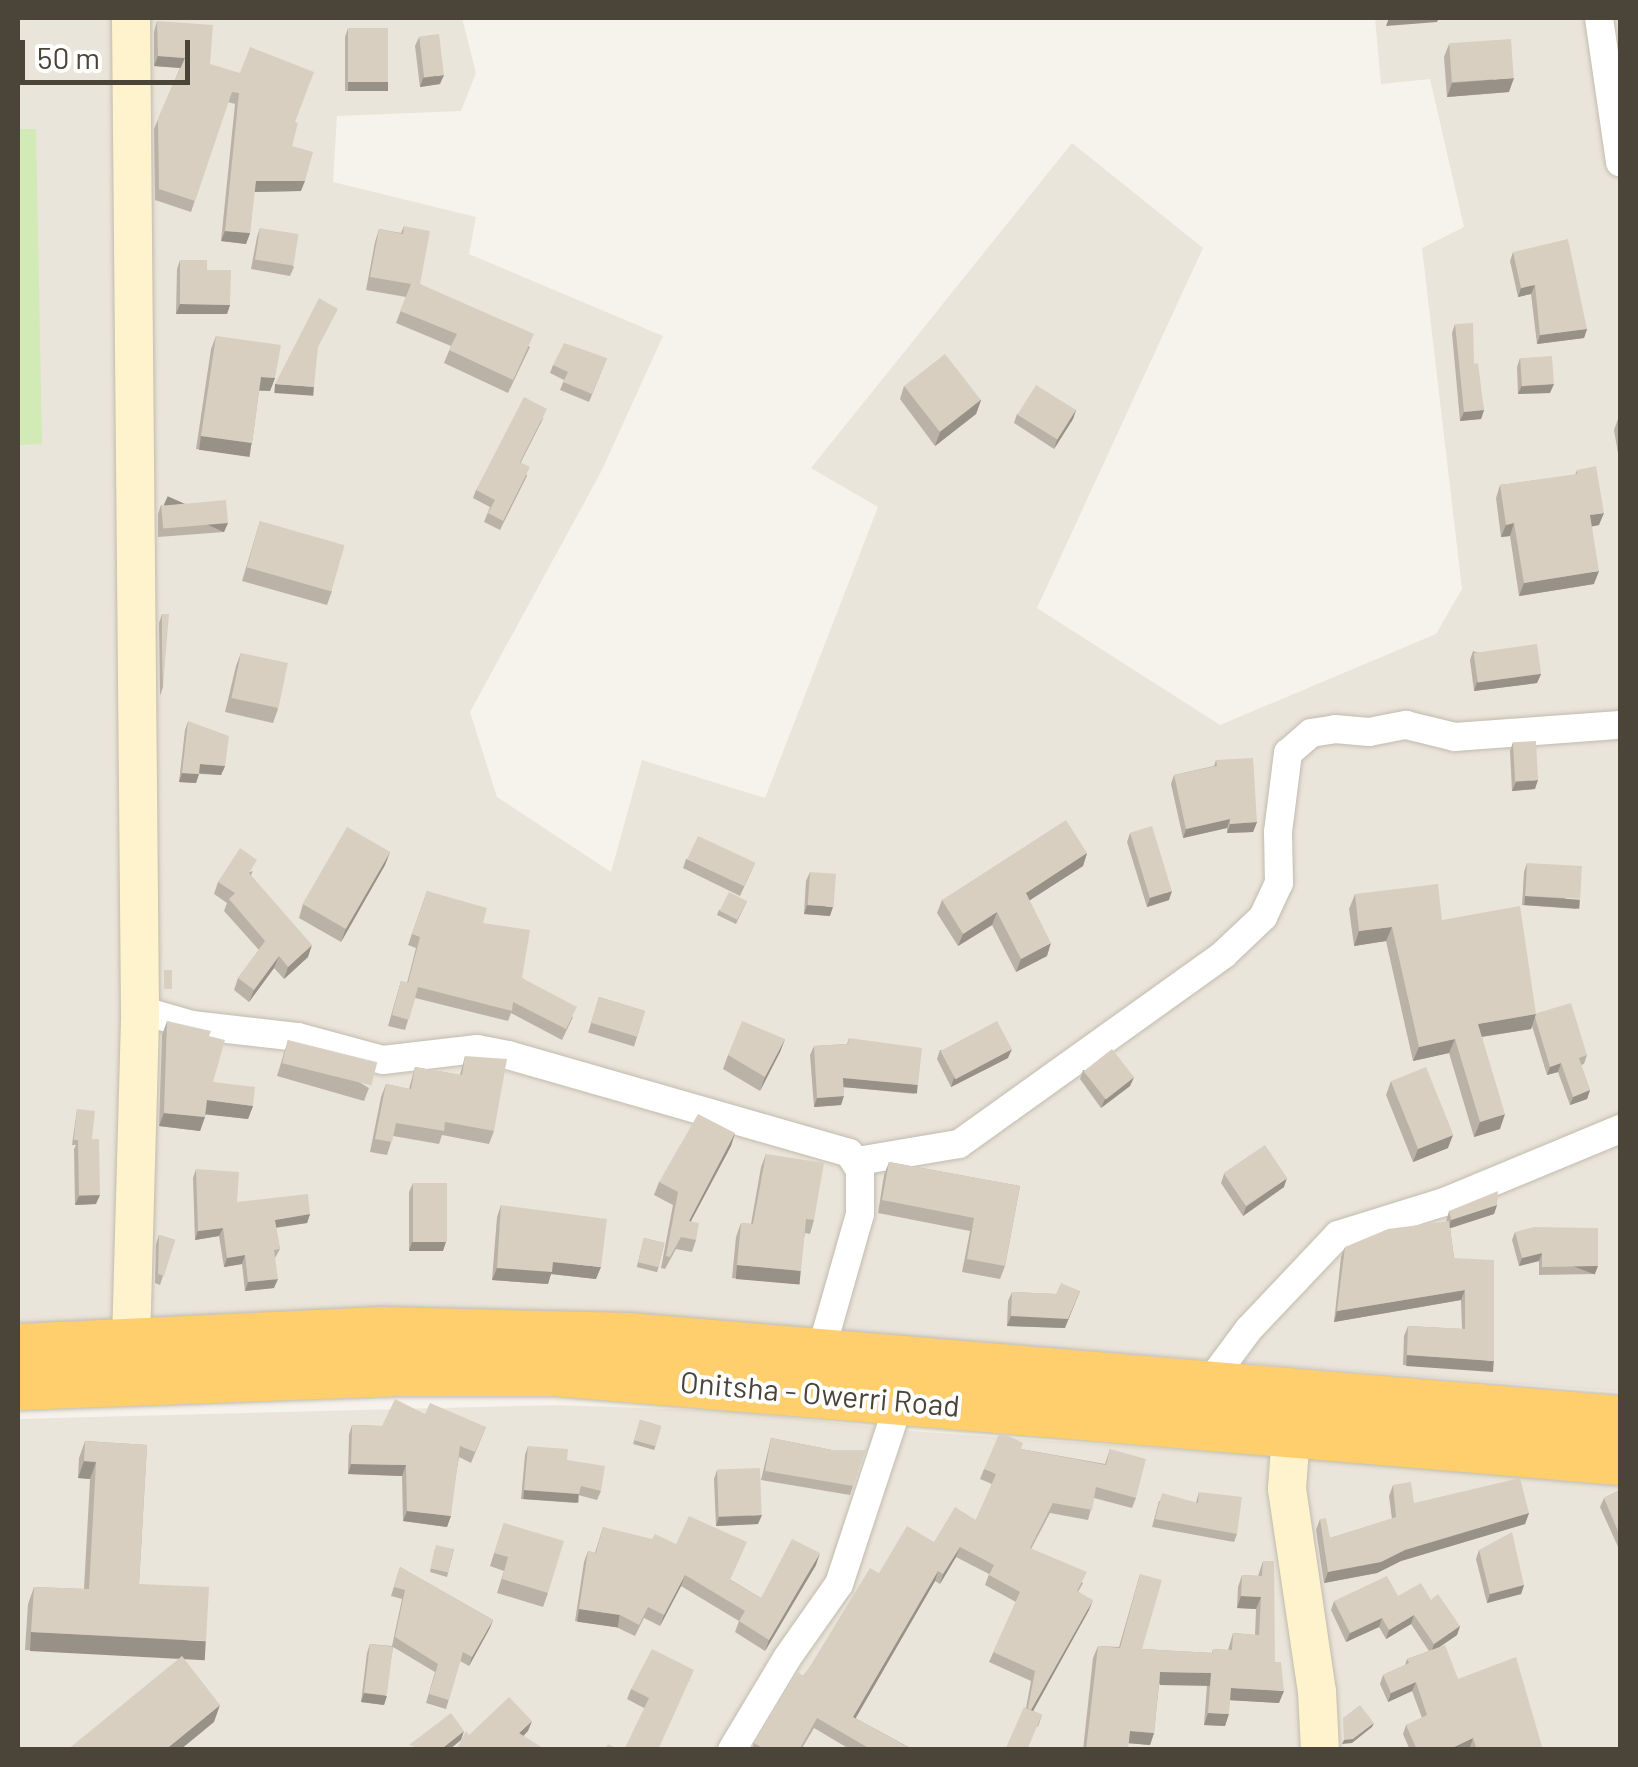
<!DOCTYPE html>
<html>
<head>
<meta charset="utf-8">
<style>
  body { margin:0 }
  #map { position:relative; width:1638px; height:1767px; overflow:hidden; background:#f6f3ec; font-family:Barlow,sans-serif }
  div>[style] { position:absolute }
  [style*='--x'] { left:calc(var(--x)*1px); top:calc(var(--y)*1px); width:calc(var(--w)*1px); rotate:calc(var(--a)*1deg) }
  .residential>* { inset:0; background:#eae5da }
  .green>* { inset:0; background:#d2eab5 }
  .roads { filter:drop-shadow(0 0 2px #c2bbae) drop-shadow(0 0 2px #c2bbae) }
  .street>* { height:28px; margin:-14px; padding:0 14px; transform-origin:14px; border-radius:14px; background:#fff }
  .secondary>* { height:38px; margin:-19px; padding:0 19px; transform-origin:19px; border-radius:19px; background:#fff3cd }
  .highway>* { height:48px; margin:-24px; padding:0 24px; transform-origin:24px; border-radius:24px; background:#ffcf6e }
  .wall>* { inset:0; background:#bab2a6; transform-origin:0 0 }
  .shaded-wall>* { inset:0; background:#979187; transform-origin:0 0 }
  .building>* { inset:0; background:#d8cfc1; transform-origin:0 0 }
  span { translate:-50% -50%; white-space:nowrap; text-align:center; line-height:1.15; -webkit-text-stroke:8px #fff; paint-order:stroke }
  .street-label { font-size:30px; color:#4b4439 }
  .frame { position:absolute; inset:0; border:20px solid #4b4439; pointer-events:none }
  .scale { position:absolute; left:20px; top:40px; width:170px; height:45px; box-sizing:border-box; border:5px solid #4b4439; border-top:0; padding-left:12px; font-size:30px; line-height:35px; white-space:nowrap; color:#4b4439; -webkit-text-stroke:8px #fff; paint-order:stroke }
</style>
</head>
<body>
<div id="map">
  <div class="residential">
    <div style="clip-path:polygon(18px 18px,462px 18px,476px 73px,461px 111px,337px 116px,333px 182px,476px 217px,469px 254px,663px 336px,601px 472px,470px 712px,497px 797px,611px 872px,642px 760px,765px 798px,878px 507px,811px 468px,1072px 143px,1203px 248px,1037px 608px,1220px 725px,1436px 634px,1462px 589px,1422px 248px,1464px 227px,1430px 79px,1381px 84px,1375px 18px,1620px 18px,1620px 1392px,667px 1318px,18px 1327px)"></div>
    <div style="clip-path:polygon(556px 1405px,728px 1411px,923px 1432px,1345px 1461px,1620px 1486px,1620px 1749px,18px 1749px,18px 1419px)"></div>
  </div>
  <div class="green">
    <div style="clip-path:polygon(18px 129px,36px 129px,42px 444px,18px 445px)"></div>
  </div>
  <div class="roads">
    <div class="street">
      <div style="--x:1599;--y:18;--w:146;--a:81.7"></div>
      <div style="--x:140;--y:1010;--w:54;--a:16.1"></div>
      <div style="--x:192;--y:1025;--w:107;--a:6.5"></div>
      <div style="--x:298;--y:1037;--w:88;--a:15.1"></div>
      <div style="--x:383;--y:1060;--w:95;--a:-6.7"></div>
      <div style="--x:477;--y:1049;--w:32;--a:11"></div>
      <div style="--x:508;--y:1055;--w:355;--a:16"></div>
      <div style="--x:849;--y:1153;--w:20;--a:57"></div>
      <div style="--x:860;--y:1170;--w:44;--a:90"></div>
      <div style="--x:860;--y:1214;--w:142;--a:105.9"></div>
      <div style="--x:858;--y:1161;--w:102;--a:-9.6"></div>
      <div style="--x:959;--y:1144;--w:326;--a:-35.6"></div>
      <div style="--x:1224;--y:954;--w:54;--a:-43.5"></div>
      <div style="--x:1263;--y:917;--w:38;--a:-65"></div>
      <div style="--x:1279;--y:883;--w:51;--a:-91.1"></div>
      <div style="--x:1278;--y:832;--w:80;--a:-82.8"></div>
      <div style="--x:1288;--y:753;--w:30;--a:-41"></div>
      <div style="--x:1311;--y:733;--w:24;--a:-9"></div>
      <div style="--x:1335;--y:729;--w:34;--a:5"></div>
      <div style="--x:1369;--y:732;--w:38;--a:-11"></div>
      <div style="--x:1406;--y:725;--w:50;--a:13.8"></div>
      <div style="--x:1455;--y:737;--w:165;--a:-4.2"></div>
      <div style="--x:1208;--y:1384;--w:69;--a:-53.3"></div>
      <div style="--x:1249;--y:1329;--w:129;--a:-46.6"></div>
      <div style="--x:1338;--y:1235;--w:111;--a:-17.3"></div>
      <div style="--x:1444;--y:1202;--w:191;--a:-22.5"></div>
      <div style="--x:732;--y:1750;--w:107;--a:-59.1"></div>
      <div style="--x:787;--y:1658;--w:90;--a:-54.9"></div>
      <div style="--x:839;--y:1584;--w:194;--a:-71.7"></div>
    </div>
    <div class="secondary">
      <div style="--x:131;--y:1342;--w:332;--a:-88.4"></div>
      <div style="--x:140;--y:1010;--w:992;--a:-90.52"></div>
      <div style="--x:1291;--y:1433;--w:56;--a:94.1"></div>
      <div style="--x:1287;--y:1489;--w:204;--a:81.6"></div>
      <div style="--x:1317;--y:1691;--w:59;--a:87.1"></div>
    </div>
    <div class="highway">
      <div style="--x:18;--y:1348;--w:364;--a:-2.7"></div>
      <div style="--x:382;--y:1331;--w:246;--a:1.4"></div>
      <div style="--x:628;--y:1337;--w:995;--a:4.78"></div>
      <div style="--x:18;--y:1386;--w:375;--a:-2.1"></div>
      <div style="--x:393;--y:1372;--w:162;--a:0"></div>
      <div style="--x:555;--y:1372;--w:1069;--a:4.78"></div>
    </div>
  </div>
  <div class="wall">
    <div style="clip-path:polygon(157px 21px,210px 64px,295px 122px,292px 146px,301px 191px,254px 192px,250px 233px,246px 244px,221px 241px,235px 104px,228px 102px,191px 212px,155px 200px,154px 129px,180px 68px,154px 66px,154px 32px)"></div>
    <div style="clip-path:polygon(348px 28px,388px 82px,385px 91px,345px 91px,345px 37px)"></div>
    <div style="clip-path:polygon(419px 37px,440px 84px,420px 87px,415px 46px)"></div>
    <div style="clip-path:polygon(1449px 44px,1509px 92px,1447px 97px,1444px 57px)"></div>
    <div style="clip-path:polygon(404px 226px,420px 284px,530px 347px,508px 393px,444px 363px,451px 346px,396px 323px,406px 297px,366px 290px,375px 242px,379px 229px,401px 233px)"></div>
    <div style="clip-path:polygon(260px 228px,294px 267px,290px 276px,251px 269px,257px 237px)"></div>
    <div style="clip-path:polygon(1513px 252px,1587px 329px,1584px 338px,1537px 344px,1531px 294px,1518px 297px,1510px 261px)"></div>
    <div style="clip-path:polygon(180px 260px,207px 270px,230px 305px,227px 314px,176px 314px,177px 269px)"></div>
    <div style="clip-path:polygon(1455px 324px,1474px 364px,1484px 410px,1481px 419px,1460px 421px,1452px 333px)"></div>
    <div style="clip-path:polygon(216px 336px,275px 378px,270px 391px,259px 391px,252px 443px,247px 456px,196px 449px,211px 349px)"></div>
    <div style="clip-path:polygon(607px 358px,589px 402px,560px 390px,564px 380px,550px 373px,553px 365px)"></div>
    <div style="clip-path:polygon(1520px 358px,1550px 393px,1518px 394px,1517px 367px)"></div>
    <div style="clip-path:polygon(904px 386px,981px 400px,976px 414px,935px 446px,900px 399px)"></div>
    <div style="clip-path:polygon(1076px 410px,1073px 419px,1054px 449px,1014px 423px,1017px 414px)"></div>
    <div style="clip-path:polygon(544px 417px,521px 462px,527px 476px,500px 530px,484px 522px,490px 507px,473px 498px,476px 490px)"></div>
    <div style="clip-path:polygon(1618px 419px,1620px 419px,1620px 465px,1614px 430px)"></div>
    <div style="clip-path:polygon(1577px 470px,1599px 525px,1592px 526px,1594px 584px,1519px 596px,1510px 536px,1501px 537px,1496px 498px,1500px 485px,1575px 475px)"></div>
    <div style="clip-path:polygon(161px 505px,224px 532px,158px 537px,158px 514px)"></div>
    <div style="clip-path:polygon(260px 521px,332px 591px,327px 605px,242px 581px)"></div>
    <div style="clip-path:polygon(162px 614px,163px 687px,160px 696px,159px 623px)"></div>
    <div style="clip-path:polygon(1473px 651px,1541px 674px,1537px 683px,1474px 691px,1470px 660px)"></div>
    <div style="clip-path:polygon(241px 653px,278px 709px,273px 723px,225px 712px,236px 666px)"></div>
    <div style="clip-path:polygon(188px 721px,225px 766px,221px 775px,199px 774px,196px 783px,179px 782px,185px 730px)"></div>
    <div style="clip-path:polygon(1513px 742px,1535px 789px,1512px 791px,1510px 751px)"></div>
    <div style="clip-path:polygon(1216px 760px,1257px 822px,1253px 832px,1227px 833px,1227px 828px,1183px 838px,1171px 784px,1174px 775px,1214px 766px)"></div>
    <div style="clip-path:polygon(1130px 833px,1169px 900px,1147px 907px,1127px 842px)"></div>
    <div style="clip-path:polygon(390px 852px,385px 865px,341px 942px,299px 918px,303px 904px)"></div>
    <div style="clip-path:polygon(1087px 853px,1083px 866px,1029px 900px,1047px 956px,1016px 972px,992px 925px,958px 946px,937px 913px,942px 900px)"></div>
    <div style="clip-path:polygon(686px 859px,755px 863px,740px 896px,683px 868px)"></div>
    <div style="clip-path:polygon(1527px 863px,1577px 909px,1522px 905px,1524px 872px)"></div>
    <div style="clip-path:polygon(253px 871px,251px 875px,308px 957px,284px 979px,274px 968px,249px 1002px,234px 990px,238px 978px,259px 950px,224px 911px,227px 903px,214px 894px,218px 882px)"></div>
    <div style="clip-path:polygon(810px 872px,830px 916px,804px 914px,806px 881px)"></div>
    <div style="clip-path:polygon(427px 891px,483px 923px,522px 978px,573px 1017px,562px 1040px,511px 1013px,508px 1021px,415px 998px,405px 1030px,388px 1026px,401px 981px,407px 983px,416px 948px,408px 945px)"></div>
    <div style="clip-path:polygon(1355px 894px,1442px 920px,1536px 1014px,1587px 1055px,1584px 1064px,1581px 1065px,1590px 1090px,1587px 1099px,1570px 1105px,1558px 1072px,1547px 1075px,1532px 1026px,1531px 1029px,1482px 1037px,1500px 1129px,1474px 1137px,1449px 1053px,1413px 1061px,1386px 941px,1354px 946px,1349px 909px)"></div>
    <div style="clip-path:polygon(747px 901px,736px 924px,717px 915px,719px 910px)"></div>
    <div style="left:599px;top:997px;width:48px;height:37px;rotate:17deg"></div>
    <div style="clip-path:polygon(167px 1021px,209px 1036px,213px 1082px,253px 1106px,248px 1119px,206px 1114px,200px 1131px,159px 1126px,162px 1035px)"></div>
    <div style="clip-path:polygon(849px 1038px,915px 1094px,844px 1087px,841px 1105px,814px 1107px,810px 1055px,814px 1046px,847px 1044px)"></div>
    <div style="clip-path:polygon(785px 1039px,780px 1052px,760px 1091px,723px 1069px,728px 1055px)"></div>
    <div style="clip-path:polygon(288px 1040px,369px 1088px,364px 1101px,277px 1076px)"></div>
    <div style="clip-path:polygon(940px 1050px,1008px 1058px,951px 1087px,937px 1059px)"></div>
    <div style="clip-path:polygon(465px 1056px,494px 1131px,489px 1144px,442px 1135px,439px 1144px,393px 1136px,387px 1155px,370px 1152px,381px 1097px,386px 1084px,409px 1089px,415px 1067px,460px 1075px)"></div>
    <div style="clip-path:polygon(1083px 1070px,1134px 1077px,1130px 1086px,1101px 1108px,1080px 1079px)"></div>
    <div style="clip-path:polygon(1391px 1081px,1448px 1148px,1413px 1162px,1386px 1095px)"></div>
    <div style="clip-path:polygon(77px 1109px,92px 1140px,96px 1204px,75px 1205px,74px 1149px,76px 1145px,72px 1145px)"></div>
    <div style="clip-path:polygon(735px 1133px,731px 1146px,691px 1221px,696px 1240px,692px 1252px,676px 1249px,665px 1269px,661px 1268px,673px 1205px,654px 1195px,659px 1182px)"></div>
    <div style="clip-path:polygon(766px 1154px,814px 1220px,810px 1234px,805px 1233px,796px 1284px,732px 1278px,736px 1237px,741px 1223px,751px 1224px,761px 1167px)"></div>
    <div style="clip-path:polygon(889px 1162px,1020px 1186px,1005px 1266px,1000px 1279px,962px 1272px,970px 1231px,878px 1213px,884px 1175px)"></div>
    <div style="clip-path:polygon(196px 1169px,237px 1202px,310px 1214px,307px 1223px,276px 1228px,280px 1249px,275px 1258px,274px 1288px,245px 1291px,242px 1264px,224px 1267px,219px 1236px,195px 1240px,193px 1178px)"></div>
    <div style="clip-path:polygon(1224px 1174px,1284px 1187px,1243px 1216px,1221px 1183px)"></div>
    <div style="clip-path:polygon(413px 1183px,443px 1251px,409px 1251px,409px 1192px)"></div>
    <div style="clip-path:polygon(501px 1205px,596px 1279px,551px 1274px,548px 1284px,492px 1280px,497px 1217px)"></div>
    <div style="clip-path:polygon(1497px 1205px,1494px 1214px,1450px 1228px,1454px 1258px,1490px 1371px,1403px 1365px,1404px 1336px,1408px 1326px,1462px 1329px,1461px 1300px,1334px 1322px,1341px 1257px,1345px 1247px,1446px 1222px,1449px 1211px)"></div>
    <div style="clip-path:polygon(1515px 1232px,1595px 1274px,1539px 1275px,1539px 1261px,1519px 1266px,1512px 1240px)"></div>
    <div style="clip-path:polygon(159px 1235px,175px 1240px,160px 1285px,155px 1283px,156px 1244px)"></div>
    <div style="left:644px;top:1238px;width:21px;height:30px;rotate:14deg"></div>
    <div style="clip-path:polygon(1012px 1292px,1056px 1294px,1065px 1328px,1007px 1326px,1008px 1301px)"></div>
    <div style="clip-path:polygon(425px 1414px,486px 1427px,471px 1463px,459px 1457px,447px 1527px,403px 1521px,402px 1476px,348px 1474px,349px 1435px,352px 1425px,382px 1426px)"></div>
    <div style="left:640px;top:1420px;width:22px;height:25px;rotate:16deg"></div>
    <div style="clip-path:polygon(771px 1438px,832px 1450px,865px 1450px,850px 1495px,761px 1480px)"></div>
    <div style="clip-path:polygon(85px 1441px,147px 1445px,139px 1584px,200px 1658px,182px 1657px,214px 1722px,182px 1657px,25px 1650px,28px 1604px,34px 1587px,84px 1589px,90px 1479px,78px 1478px,79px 1458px)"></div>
    <div style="clip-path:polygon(528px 1446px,567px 1460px,601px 1491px,597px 1500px,578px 1495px,576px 1503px,521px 1499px,525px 1455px)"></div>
    <div style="clip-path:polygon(1021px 1449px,1105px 1464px,1110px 1449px,1136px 1498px,1132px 1508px,1094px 1498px,1088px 1520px,1050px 1513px,1031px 1549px,1083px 1583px,1078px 1592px,1089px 1610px,1033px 1711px,1042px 1715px,1038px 1727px,1026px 1708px,1031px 1681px,989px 1662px,1016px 1602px,985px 1585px,989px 1574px,956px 1557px,940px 1584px,935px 1581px,855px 1718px,914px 1750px,851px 1750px,814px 1728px,801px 1750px,752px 1750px,754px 1743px,879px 1573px,976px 1520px,992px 1484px,980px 1479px,984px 1469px)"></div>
    <div style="clip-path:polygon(717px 1470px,758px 1524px,716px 1526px,714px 1479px)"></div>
    <div style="clip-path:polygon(1393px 1485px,1414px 1503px,1529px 1513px,1525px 1524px,1401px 1561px,1377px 1573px,1324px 1583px,1316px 1530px,1320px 1519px,1330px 1538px,1392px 1519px,1389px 1496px)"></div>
    <div style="clip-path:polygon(1620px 1490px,1620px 1549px,1619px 1549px,1600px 1507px,1604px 1498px)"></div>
    <div style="clip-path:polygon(1199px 1492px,1237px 1534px,1234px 1542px,1152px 1527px,1159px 1501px,1196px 1503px)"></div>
    <div style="clip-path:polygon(504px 1523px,548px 1593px,543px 1607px,497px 1593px,504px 1571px,490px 1566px)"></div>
    <div style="clip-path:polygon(603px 1527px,731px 1580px,761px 1598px,816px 1565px,765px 1651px,735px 1632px,739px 1621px,681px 1586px,660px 1626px,644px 1618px,635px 1636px,616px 1627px,575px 1621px,584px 1562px,588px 1551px,595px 1553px)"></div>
    <div style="clip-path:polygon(435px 1549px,454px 1549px,447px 1577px,430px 1572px)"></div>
    <div style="clip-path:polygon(1479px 1550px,1524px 1585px,1521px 1594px,1487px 1603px,1476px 1559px)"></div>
    <div style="clip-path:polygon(1263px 1561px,1279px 1703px,1230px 1700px,1225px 1726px,1204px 1725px,1207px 1685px,1159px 1684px,1154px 1733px,1150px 1745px,1128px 1743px,1127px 1750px,1083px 1750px,1093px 1658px,1098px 1646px,1119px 1647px,1140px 1574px,1142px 1649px,1212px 1653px,1213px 1649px,1228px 1650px,1233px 1633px,1255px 1635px,1256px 1609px,1237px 1608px,1238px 1587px,1242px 1575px,1258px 1576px)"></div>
    <div style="clip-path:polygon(400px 1567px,493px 1620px,469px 1666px,460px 1661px,446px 1709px,426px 1703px,435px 1672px,393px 1647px,384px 1705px,361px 1702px,367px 1653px,370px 1644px,392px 1646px,402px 1599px,391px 1596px)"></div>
    <div style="clip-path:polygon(1398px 1596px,1431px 1600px,1460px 1626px,1457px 1635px,1439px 1647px,1458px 1679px,1543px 1750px,1470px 1750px,1470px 1747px,1464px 1750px,1410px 1750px,1403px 1734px,1406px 1725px,1422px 1718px,1412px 1691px,1388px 1702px,1380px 1684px,1383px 1675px,1405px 1665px,1407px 1659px,1429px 1651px,1411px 1624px,1386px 1639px,1379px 1627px,1346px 1642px,1331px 1610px,1334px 1601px)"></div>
    <div style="clip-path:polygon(690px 1680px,644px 1708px,627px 1699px,631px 1689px)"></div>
  </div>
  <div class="shaded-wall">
    <div style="clip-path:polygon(1389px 18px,1439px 18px,1437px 22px,1386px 26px)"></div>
    <div style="clip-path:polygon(158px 56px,185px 58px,181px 68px,154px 66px)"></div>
    <div style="clip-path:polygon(444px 75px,440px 84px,420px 87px,423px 78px)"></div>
    <div style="clip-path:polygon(1514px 78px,1509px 92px,1447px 97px,1452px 83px)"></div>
    <div style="left:348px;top:82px;width:40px;height:9px"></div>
    <div style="clip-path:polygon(256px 181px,305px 181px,301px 191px,252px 192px)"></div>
    <div style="clip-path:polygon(225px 231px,250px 233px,246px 244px,221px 241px)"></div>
    <div style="clip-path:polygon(1535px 285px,1531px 294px,1518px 297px,1521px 288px)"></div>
    <div style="clip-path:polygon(180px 304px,230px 305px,227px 314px,176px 314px)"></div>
    <div style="clip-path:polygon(1587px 329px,1584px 338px,1537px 344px,1540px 335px)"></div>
    <div style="clip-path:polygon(261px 377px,275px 378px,270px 391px,256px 390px)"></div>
    <div style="left:275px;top:384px;width:39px;height:9px;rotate:4deg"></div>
    <div style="clip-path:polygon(1554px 384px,1550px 393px,1518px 394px,1522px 385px)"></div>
    <div style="clip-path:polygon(981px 400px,976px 414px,935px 446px,940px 432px)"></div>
    <div style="clip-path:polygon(1076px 410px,1073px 419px,1054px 449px,1057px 440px)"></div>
    <div style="clip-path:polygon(1484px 410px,1481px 419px,1460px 421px,1464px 412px)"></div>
    <div style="left:201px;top:436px;width:51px;height:14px;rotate:8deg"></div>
    <div style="clip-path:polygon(1604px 513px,1599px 525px,1585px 528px,1590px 515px)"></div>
    <div style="left:228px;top:523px;width:10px;height:66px;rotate:114deg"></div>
    <div style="clip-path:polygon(1514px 523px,1510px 536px,1501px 537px,1506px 525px)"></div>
    <div style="clip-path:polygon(1599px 571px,1594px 584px,1519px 596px,1524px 583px)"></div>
    <div style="clip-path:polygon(1541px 674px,1537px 683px,1474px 691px,1477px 682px)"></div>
    <div style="clip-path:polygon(200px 764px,225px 766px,221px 775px,197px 773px)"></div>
    <div style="clip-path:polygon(182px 773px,199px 774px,196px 783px,179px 782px)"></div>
    <div style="clip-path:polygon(1538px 780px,1535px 789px,1512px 791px,1516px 782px)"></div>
    <div style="clip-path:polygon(1230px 819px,1227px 828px,1183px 838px,1186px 829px)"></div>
    <div style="clip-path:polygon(1257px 822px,1253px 832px,1227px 833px,1230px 824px)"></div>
    <div style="clip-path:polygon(390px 852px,385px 865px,341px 942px,346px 928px)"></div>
    <div style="clip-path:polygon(1087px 853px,1083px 866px,1021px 906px,1026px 893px)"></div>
    <div style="clip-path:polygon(1172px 891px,1169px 900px,1147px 907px,1150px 898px)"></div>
    <div style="left:1525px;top:896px;width:55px;height:9px;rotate:4deg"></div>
    <div style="clip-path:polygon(807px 905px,833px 907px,830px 916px,804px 914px)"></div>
    <div style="clip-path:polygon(997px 912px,992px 925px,958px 946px,963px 934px)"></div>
    <div style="clip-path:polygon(1392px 927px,1386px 941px,1354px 946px,1359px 931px)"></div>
    <div style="clip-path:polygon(1051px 943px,1047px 956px,1016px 972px,1021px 959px)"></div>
    <div style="clip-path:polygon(312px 945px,308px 957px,284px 979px,288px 967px)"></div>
    <div style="clip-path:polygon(279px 956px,274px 968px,249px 1002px,254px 990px)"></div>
    <div style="clip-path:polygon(1536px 1014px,1531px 1029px,1473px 1038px,1478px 1024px)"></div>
    <div style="clip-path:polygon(785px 1039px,780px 1052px,760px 1091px,765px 1077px)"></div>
    <div style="clip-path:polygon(1455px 1039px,1449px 1053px,1413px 1061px,1419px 1047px)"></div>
    <div style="clip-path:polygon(1012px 1049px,1008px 1058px,951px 1087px,954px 1078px)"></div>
    <div style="clip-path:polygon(1561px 1063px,1558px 1072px,1547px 1075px,1550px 1067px)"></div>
    <div style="clip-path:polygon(1134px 1077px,1130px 1086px,1101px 1108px,1105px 1099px)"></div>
    <div style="left:843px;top:1078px;width:75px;height:9px;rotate:5deg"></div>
    <div style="clip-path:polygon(1590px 1090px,1587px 1099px,1570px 1105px,1573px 1097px)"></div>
    <div style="clip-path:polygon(844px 1096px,841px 1105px,814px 1107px,817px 1098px)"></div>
    <div style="clip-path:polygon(207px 1100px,253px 1106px,248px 1119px,202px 1114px)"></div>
    <div style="clip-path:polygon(164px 1113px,205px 1117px,200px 1131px,159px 1126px)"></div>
    <div style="clip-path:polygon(1505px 1114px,1500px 1129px,1474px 1137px,1480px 1122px)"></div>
    <div style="clip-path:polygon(735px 1133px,731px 1146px,684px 1234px,689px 1221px)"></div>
    <div style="clip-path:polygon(1453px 1135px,1448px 1148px,1413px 1162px,1418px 1149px)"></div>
    <div style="clip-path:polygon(1287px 1178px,1284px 1187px,1243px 1216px,1246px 1207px)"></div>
    <div style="clip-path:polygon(100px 1195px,96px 1204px,75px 1205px,79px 1196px)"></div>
    <div style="clip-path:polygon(1497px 1205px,1494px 1214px,1448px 1229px,1451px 1220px)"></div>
    <div style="clip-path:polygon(310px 1214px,307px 1223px,272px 1228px,275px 1220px)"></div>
    <div style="clip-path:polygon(223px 1228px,219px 1236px,195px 1240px,198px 1231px)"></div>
    <div style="clip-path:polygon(412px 1242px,446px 1242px,443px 1251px,409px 1251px)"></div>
    <div style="clip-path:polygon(1542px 1253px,1539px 1261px,1519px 1266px,1522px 1258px)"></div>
    <div style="clip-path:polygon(245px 1255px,242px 1264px,224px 1267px,227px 1258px)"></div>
    <div style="clip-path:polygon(553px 1262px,601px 1267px,596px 1279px,551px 1274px,548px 1284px,492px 1280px,497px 1268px)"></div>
    <div style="left:737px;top:1265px;width:64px;height:14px;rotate:5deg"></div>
    <div style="left:1598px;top:1266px;width:9px;height:56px;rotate:111deg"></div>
    <div style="clip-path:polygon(278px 1279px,274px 1288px,245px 1291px,248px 1282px)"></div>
    <div style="clip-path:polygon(1465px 1290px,1461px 1300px,1334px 1322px,1337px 1311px)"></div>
    <div style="clip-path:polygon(1080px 1291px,1065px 1328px,1007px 1326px,1011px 1316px)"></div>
    <div style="left:1407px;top:1355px;width:87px;height:11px;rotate:4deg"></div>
    <div style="clip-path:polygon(84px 1461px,96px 1462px,90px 1479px,78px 1478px)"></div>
    <div style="clip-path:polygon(351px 1464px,406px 1465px,402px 1476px,348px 1474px)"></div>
    <div style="left:524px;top:1490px;width:55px;height:9px;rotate:4deg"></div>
    <div style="clip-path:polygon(407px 1511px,451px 1516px,447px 1527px,403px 1521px)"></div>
    <div style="clip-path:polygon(1529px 1513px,1525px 1524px,1401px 1561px,1377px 1573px,1324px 1583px,1328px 1572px)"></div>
    <div style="clip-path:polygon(762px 1515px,758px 1524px,716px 1526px,719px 1517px)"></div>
    <div style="clip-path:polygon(960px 1547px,956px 1557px,940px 1584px,943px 1574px)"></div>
    <div style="clip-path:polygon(820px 1553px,816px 1565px,765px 1651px,769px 1640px)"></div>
    <div style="clip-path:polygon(938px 1571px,935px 1581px,850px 1728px,853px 1717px)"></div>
    <div style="clip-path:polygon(685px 1575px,681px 1586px,660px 1626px,664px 1615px)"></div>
    <div style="clip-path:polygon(1524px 1585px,1521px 1594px,1487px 1603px,1490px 1594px)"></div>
    <div style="clip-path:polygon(1241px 1596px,1261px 1597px,1256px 1609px,1237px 1608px)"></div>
    <div style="clip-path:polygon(1093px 1600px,1089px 1610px,1028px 1720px,1031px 1710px)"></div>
    <div style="left:579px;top:1609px;width:41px;height:13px;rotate:8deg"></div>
    <div style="clip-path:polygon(1414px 1615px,1411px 1624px,1386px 1639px,1389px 1630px)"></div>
    <div style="clip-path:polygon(1382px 1618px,1379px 1627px,1346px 1642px,1350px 1633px)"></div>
    <div style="clip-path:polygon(493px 1620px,490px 1628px,469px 1666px,472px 1657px)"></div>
    <div style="clip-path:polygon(1460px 1626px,1457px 1635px,1431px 1653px,1434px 1644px)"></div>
    <div style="left:31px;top:1632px;width:175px;height:19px;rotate:3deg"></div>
    <div style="left:1160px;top:1672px;width:51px;height:13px;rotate:1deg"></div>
    <div style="clip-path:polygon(1416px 1682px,1412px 1691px,1388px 1702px,1391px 1693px)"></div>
    <div style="clip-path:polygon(1231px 1688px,1284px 1691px,1279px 1703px,1226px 1700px)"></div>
    <div style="clip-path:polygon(364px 1693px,387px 1696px,384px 1705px,361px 1702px)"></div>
    <div style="clip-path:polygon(220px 1705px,214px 1722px,180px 1750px,165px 1750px)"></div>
    <div style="clip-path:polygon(1208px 1713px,1229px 1714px,1225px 1726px,1204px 1725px)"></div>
    <div style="clip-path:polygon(532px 1721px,528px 1731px,516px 1744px,519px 1733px)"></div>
    <div style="clip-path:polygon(1374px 1723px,1372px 1727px,1352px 1743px,1342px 1744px,1344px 1740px)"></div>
    <div style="clip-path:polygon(464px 1731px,461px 1740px,449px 1750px,440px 1750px)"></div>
    <div style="clip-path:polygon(1130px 1731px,1154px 1733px,1150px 1745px,1126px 1743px)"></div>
    <div style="clip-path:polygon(1473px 1738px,1470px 1747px,1464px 1750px,1448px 1750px)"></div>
  </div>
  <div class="building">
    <div style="clip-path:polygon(157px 21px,213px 25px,210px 64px,240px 73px,250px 47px,314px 72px,295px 122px,298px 123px,292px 146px,313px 152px,305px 181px,256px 181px,250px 233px,225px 231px,239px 93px,232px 92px,195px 201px,159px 189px,158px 118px,185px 58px,158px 56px)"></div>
    <div style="left:348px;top:28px;width:40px;height:54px"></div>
    <div style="left:439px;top:34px;width:41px;height:20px;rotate:83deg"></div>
    <div style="left:1511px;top:39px;width:39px;height:62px;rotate:86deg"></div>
    <div style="clip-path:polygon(404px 226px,430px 231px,420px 284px,534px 334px,513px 380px,449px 350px,457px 334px,400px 311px,411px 284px,370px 277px,379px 229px,403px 234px)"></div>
    <div style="left:260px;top:228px;width:39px;height:32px;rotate:9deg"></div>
    <div style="clip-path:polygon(1568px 239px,1587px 329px,1540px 335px,1535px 285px,1521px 288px,1513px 252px)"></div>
    <div style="clip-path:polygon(180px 260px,207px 260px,207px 270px,231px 270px,230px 305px,180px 304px)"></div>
    <div style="clip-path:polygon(319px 298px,338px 309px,318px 347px,314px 387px,275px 384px)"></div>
    <div style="clip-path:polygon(1473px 323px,1474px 364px,1478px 363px,1484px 410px,1464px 412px,1455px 324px)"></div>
    <div style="clip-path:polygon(216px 336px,281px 345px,275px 378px,261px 377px,252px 443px,201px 436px)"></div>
    <div style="clip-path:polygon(564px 343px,607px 358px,592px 394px,563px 382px,568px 372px,553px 365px)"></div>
    <div style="left:945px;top:354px;width:58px;height:52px;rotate:52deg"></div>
    <div style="left:1552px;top:356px;width:28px;height:32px;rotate:86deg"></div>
    <div style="left:1036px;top:385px;width:47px;height:35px;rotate:32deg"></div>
    <div style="clip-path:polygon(524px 397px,547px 409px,520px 462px,530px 467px,503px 521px,488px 513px,495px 500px,476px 490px)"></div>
    <div style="clip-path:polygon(1596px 466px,1604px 513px,1590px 515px,1599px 571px,1524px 583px,1514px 523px,1506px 525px,1500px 485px,1577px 474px,1577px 470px)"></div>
    <div style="left:226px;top:500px;width:23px;height:65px;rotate:85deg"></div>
    <div style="left:260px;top:521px;width:88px;height:48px;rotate:16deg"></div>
    <div style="clip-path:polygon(162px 614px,169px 614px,163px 687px)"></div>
    <div style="left:1537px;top:644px;width:30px;height:64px;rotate:82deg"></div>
    <div style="left:241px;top:653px;width:48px;height:46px;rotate:12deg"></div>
    <div style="clip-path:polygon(188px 721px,229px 736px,225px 766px,200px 764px,199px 774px,182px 773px)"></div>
    <div style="left:1536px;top:741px;width:39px;height:23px;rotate:87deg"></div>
    <div style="clip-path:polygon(1253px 758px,1257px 822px,1230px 824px,1230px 819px,1186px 829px,1174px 775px,1217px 766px,1216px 760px)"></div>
    <div style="clip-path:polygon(1066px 820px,1087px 853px,1026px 893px,1051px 943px,1021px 959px,997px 912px,963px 934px,942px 900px)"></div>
    <div style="left:1152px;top:826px;width:68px;height:23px;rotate:73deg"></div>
    <div style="left:347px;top:827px;width:50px;height:89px;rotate:30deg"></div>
    <div style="left:698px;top:836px;width:63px;height:26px;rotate:25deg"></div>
    <div style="clip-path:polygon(240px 848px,257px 860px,249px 873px,312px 945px,288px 967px,279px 956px,254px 990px,238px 978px,265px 941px,229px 899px,235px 893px,218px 882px)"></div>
    <div style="left:1527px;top:863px;width:55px;height:33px;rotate:3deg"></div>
    <div style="left:810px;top:872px;width:26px;height:33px;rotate:4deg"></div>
    <div style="clip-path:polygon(1438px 884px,1442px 920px,1520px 906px,1536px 1014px,1478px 1024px,1505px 1114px,1480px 1122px,1455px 1039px,1419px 1047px,1392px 927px,1359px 931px,1355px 894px)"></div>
    <div style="clip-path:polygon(427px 891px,487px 908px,483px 923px,530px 930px,522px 978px,577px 1007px,566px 1029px,513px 1002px,512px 1011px,418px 987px,409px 1020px,392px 1015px,401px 981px,408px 983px,420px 937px,412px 934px)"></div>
    <div style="left:729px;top:892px;width:20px;height:21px;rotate:27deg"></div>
    <div style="left:164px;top:970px;width:8px;height:19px"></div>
    <div style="left:599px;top:997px;width:48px;height:27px;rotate:17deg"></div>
    <div style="clip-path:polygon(1571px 1003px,1587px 1055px,1579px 1058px,1590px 1090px,1573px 1097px,1561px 1063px,1550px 1067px,1535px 1017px,1536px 1014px,1534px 1014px)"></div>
    <div style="clip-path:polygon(167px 1021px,211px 1031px,209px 1036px,225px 1040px,213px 1082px,255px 1087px,253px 1106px,207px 1100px,205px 1117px,164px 1113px)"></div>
    <div style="clip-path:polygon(742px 1021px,785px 1039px,765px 1077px,728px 1055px)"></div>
    <div style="left:997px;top:1021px;width:32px;height:64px;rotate:62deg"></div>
    <div style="clip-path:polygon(849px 1038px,922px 1048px,918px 1085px,843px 1078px,844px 1096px,817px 1098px,814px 1046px,848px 1044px)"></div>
    <div style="left:288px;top:1040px;width:92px;height:24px;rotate:14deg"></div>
    <div style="left:1112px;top:1049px;width:36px;height:36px;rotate:52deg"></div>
    <div style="clip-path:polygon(465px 1056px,507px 1059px,494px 1131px,445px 1122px,444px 1131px,396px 1123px,392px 1142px,375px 1139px,386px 1084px,411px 1089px,415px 1067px,462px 1075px)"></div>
    <div style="left:1426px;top:1067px;width:73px;height:38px;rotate:68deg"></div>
    <div style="left:77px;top:1109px;width:18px;height:31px;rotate:6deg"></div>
    <div style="clip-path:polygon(698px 1114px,735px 1133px,689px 1221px,699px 1223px,696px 1240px,681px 1237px,670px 1257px,666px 1256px,678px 1192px,659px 1182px)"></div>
    <div style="left:99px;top:1139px;width:56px;height:21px;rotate:89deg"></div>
    <div style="left:1265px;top:1145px;width:40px;height:50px;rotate:56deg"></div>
    <div style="clip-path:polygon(766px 1154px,824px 1163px,814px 1220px,806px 1219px,801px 1271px,737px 1265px,741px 1223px,753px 1224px)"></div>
    <div style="clip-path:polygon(889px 1162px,1020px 1186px,1005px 1266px,967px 1259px,974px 1218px,882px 1200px)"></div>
    <div style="clip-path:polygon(196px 1169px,239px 1172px,237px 1202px,308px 1194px,310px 1214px,275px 1220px,280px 1249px,274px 1250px,278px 1279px,248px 1282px,245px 1255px,227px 1258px,223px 1228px,198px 1231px)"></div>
    <div style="left:413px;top:1183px;width:34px;height:59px"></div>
    <div style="clip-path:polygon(1498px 1191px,1497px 1205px,1451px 1220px,1449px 1211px)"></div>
    <div style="clip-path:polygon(501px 1205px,607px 1219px,601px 1267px,553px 1262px,552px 1272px,497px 1268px)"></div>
    <div style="clip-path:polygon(1449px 1221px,1454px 1258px,1494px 1260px,1494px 1361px,1407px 1355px,1408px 1326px,1465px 1329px,1465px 1290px,1337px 1311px,1345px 1247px,1388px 1229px)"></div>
    <div style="clip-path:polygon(1534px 1227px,1598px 1228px,1598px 1266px,1542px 1267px,1542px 1253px,1522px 1258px,1515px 1232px)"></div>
    <div style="clip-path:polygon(159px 1235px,175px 1240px,164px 1276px,158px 1274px)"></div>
    <div style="left:644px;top:1238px;width:21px;height:25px;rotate:14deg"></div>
    <div style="clip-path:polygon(1061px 1283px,1080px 1291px,1068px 1319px,1011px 1316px,1012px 1292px,1056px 1294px)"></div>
    <div style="clip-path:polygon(395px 1399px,425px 1414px,430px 1403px,486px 1427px,475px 1452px,460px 1446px,451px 1516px,407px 1511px,406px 1465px,351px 1464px,352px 1425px,382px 1426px)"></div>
    <div style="left:640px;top:1420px;width:22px;height:21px;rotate:16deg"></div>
    <div style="clip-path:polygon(1000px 1432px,1023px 1443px,1021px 1449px,1106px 1465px,1110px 1449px,1146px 1459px,1136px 1498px,1096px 1487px,1092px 1510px,1053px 1503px,1030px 1548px,1087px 1572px,1077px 1591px,1093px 1600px,1031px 1710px,1028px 1708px,1035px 1671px,993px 1652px,1020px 1592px,989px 1575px,994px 1565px,960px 1547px,943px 1574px,938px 1571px,853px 1717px,913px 1750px,872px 1750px,817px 1718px,799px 1750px,766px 1750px,754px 1743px,797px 1672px,804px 1676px,870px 1568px,879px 1573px,907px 1526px,934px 1542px,955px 1507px,976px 1520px,996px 1474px,984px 1469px)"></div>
    <div style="clip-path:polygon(771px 1438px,832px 1450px,865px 1450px,853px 1486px,765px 1471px)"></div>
    <div style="clip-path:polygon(85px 1441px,147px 1445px,139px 1584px,209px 1587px,206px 1641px,31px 1632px,34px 1587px,89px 1589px,96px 1462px,84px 1461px)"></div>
    <div style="clip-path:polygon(528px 1446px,568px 1449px,567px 1460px,605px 1466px,601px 1491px,581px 1486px,579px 1494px,524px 1490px)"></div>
    <div style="left:760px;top:1468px;width:47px;height:43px;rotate:88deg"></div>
    <div style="clip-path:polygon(1520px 1478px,1529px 1513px,1405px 1550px,1381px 1562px,1328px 1572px,1320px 1519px,1326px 1518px,1330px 1538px,1396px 1517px,1393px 1485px,1411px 1482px,1414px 1503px)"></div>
    <div style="clip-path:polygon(1620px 1490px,1620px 1536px,1604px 1498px)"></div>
    <div style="clip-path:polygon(1199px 1492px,1242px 1497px,1237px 1534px,1155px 1519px,1162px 1493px,1198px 1503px)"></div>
    <div style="clip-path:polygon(689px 1516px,747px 1542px,730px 1580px,761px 1598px,792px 1539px,820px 1553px,769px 1640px,739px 1621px,745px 1611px,685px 1575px,664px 1615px,648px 1607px,639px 1625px,620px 1615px,579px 1609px,588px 1551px,596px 1553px,603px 1527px,652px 1539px,655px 1534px,676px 1544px)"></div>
    <div style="clip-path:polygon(504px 1523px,564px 1541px,548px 1593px,502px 1579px,508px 1557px,494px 1553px)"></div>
    <div style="clip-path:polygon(1512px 1532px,1524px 1585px,1490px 1594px,1479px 1550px)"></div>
    <div style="left:436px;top:1545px;width:18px;height:24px;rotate:13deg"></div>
    <div style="clip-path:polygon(1263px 1561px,1274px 1561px,1275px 1662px,1281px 1662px,1284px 1691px,1231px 1688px,1229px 1714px,1208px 1713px,1211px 1673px,1160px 1672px,1154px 1733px,1130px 1731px,1128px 1750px,1086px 1750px,1098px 1646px,1120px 1648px,1140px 1574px,1162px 1580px,1142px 1649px,1213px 1653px,1213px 1649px,1232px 1650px,1233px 1633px,1259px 1635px,1261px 1597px,1241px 1596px,1242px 1575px,1262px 1576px)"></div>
    <div style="clip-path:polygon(400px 1567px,493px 1620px,472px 1657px,463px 1652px,449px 1700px,429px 1694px,438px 1664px,395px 1637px,405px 1590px,394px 1587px)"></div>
    <div style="clip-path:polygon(1387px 1576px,1398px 1596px,1421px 1583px,1431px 1600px,1438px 1594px,1460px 1626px,1434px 1644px,1414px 1615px,1389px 1630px,1382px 1618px,1350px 1633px,1334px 1601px)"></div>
    <div style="left:370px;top:1644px;width:23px;height:49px;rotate:7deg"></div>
    <div style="clip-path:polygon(1445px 1645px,1458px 1679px,1516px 1657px,1543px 1750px,1477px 1750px,1473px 1738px,1448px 1750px,1417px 1750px,1406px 1725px,1427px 1715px,1416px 1682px,1391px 1693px,1383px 1675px,1409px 1663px,1407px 1659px)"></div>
    <div style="clip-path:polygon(652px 1649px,694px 1670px,658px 1750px,624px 1750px,649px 1698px,631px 1689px)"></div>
    <div style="clip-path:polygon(182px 1656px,220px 1705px,165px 1750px,67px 1750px)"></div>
    <div style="clip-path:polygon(509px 1697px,532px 1721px,519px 1733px,546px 1750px,456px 1750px,466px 1731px,469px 1735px)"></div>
    <div style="clip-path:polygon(1360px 1705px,1374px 1723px,1353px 1739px,1344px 1740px,1343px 1718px)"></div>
    <div style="clip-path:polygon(1024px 1707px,1042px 1715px,1027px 1750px,1005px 1750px)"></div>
    <div style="clip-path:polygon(451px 1713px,464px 1731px,440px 1750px,423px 1750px,409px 1745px)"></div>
    <div style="clip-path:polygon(608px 1744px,619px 1750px,605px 1750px)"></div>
  </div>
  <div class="street-label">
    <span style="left:820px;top:1393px;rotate:5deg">Onitsha - Owerri Road</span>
  </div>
  <div class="frame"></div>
  <div class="scale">50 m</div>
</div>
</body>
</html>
